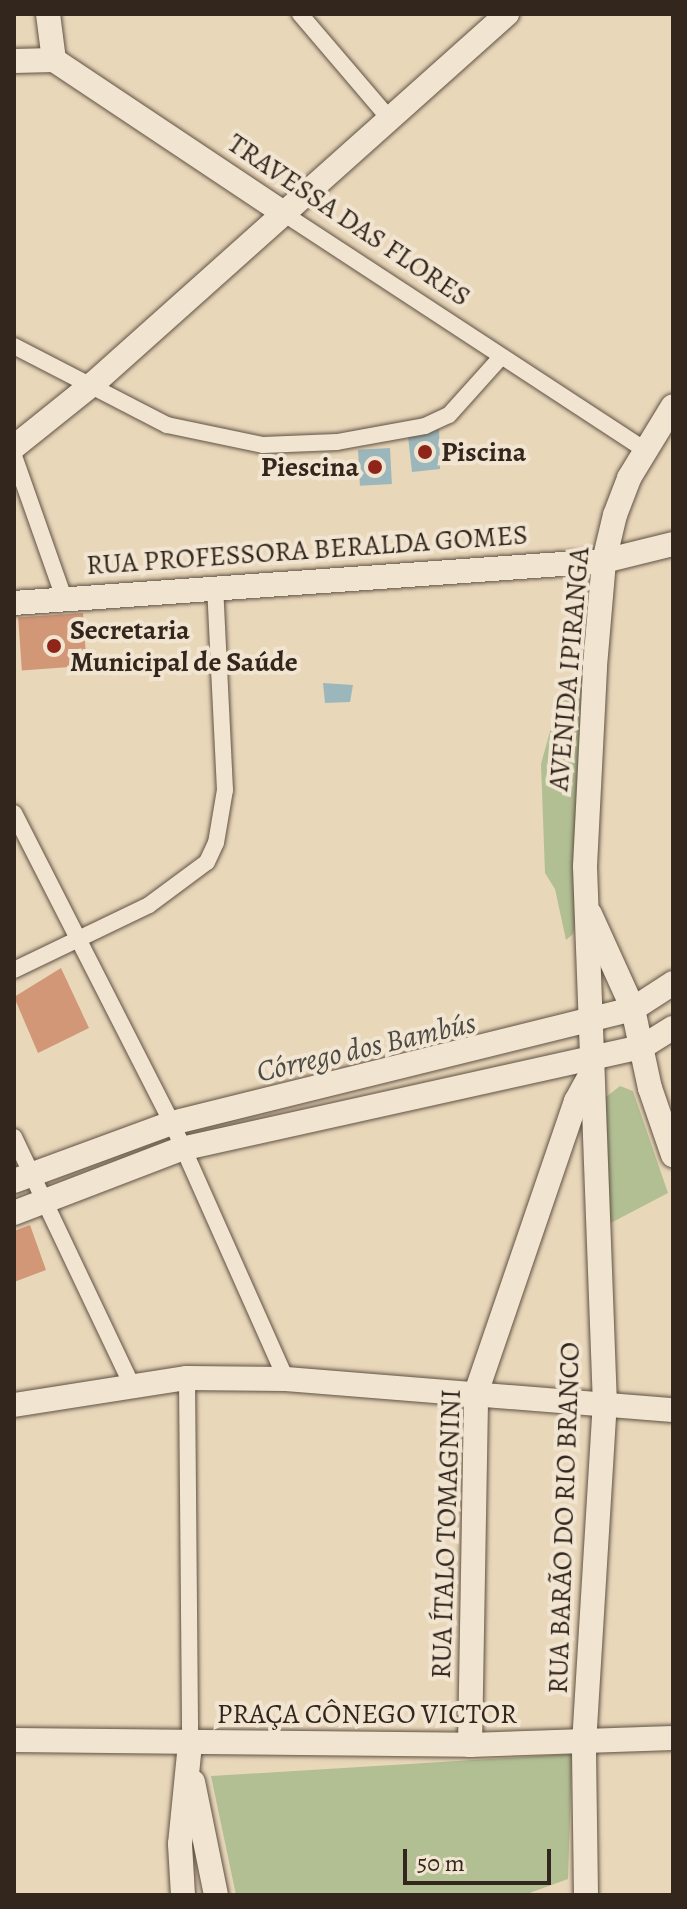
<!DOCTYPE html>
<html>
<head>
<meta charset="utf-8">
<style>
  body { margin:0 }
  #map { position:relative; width:687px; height:1909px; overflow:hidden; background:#e9d7ba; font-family:Alegreya,serif }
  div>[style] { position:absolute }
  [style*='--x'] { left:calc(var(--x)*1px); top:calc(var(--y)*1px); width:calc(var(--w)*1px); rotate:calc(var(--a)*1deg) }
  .green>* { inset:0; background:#b2bf93 }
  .water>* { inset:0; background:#9cb7bb; transform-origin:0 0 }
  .building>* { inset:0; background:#d29777; transform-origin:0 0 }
  .roads { filter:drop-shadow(0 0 2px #605244) drop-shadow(0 0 2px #605244) }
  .street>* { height:16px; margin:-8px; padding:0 8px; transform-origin:8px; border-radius:8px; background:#f1e5d2 }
  .secondary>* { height:24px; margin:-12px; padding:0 12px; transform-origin:12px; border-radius:12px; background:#f1e5d2 }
  .dots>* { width:22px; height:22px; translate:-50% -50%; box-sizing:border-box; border:4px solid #f1e5d2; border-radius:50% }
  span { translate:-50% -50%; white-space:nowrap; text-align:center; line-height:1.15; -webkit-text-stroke:8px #f1e5d2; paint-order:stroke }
  .street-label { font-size:28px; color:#32261d }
  .poi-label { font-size:28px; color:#32261d; font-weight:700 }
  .left { translate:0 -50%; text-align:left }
  .right { translate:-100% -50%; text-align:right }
  .water-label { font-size:30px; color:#4c4a44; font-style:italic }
  .frame { position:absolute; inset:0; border:16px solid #32261d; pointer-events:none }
  .scale { position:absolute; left:403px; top:1849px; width:148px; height:36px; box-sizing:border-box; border:4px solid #32261d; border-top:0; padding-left:10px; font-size:24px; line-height:28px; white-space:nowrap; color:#32261d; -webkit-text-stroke:6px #f1e5d2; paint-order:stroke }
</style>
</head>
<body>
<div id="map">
  <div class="green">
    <div style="clip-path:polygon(594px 665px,578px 911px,573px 934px,566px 940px,555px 889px,545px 873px,541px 764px,558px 702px)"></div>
    <div style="clip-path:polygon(620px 1086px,633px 1091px,668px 1193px,605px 1226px,602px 1100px)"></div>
    <div style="clip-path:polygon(572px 1754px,568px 1879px,524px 1895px,236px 1895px,211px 1776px)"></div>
  </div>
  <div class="water">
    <div style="clip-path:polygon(439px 427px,440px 469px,412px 472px,408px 436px)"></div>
    <div style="left:390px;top:448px;width:36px;height:32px;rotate:87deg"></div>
    <div style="clip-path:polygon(323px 683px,353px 685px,350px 702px,325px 703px)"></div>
  </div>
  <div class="building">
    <div style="left:83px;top:613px;width:53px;height:65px;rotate:86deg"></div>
    <div style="clip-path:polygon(61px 968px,89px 1028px,38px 1053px,14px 997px)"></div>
    <div style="clip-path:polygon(30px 1225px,46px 1270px,14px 1282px,14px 1231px)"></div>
  </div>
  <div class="roads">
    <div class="street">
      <div style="--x:300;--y:14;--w:134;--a:49.5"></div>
      <div style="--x:283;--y:213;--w:433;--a:33.2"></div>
      <div style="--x:14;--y:346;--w:172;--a:27.3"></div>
      <div style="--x:167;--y:425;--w:98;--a:11.8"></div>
      <div style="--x:263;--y:445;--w:74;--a:-2.3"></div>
      <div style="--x:337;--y:442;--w:89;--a:-10.3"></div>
      <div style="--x:425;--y:426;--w:26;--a:-25"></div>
      <div style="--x:449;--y:415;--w:78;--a:-48.1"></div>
      <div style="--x:14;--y:456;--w:147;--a:70.6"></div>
      <div style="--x:14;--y:813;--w:348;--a:63"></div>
      <div style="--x:172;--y:1123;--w:280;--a:66"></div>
      <div style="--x:14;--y:970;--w:150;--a:-25.7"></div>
      <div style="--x:149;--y:905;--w:72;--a:-36.6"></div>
      <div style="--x:207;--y:862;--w:21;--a:-65"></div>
      <div style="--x:216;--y:843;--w:54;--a:-80.4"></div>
      <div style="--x:225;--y:790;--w:204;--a:-92.8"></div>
      <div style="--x:14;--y:1137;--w:275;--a:64.6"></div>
      <div style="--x:187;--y:1378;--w:365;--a:89.5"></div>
    </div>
    <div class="secondary">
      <div style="--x:48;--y:14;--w:46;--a:82.6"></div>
      <div style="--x:14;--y:61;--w:40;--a:-1.4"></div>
      <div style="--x:54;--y:60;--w:275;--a:33.7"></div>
      <div style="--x:14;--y:447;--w:102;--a:-38.7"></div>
      <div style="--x:94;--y:383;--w:554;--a:-41.78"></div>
      <div style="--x:14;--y:603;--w:591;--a:-4.07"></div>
      <div style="--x:604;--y:561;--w:71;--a:-13.8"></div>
      <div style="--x:590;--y:914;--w:104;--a:65.6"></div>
      <div style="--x:633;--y:1009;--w:81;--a:77.9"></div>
      <div style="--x:650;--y:1088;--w:71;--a:71.1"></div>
      <div style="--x:14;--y:1181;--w:168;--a:-20.2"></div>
      <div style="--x:172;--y:1123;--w:475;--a:-13.9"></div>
      <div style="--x:633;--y:1009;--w:48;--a:-33"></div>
      <div style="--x:14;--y:1213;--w:179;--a:-21"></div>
      <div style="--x:181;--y:1149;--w:472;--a:-12.5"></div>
      <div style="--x:642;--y:1047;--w:36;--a:-32"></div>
      <div style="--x:14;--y:1405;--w:175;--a:-8.9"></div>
      <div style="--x:187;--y:1378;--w:99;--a:0.6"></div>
      <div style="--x:286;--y:1379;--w:388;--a:4.6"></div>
      <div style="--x:14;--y:1740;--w:456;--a:0.6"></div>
      <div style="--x:470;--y:1745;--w:203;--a:-2"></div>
      <div style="--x:470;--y:1745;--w:352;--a:-89"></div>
      <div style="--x:476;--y:1393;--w:309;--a:-71.1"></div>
      <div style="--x:576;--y:1101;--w:33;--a:-61"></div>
      <div style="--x:193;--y:1782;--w:115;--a:78.5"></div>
      <div style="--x:183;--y:1895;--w:51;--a:-93.4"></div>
      <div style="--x:180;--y:1844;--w:101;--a:-84.3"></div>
      <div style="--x:586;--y:1895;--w:151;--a:-90.8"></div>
      <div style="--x:584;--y:1744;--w:340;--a:-86.5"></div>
      <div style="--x:605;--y:1405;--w:539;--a:-92.13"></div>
      <div style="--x:585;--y:866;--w:200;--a:-87.1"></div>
      <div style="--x:595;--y:666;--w:105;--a:-85.1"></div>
      <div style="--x:604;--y:561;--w:47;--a:-76.6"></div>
      <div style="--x:615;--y:515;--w:40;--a:-69"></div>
      <div style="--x:629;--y:478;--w:84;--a:-58.6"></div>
    </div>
  </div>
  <div class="dots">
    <div style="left:425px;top:452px;background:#8f2418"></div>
    <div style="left:375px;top:467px;background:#8f2418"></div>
    <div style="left:54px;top:646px;background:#8f2418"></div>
  </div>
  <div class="street-label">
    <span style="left:349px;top:220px;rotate:34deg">TRAVESSA DAS FLORES</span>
    <span style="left:307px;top:550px;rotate:-4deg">RUA PROFESSORA BERALDA GOMES</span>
    <span style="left:569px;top:669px;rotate:-85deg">AVENIDA IPIRANGA</span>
    <span style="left:564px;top:1518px;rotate:-88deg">RUA BARÃO DO RIO BRANCO</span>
    <span style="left:446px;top:1534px;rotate:-88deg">RUA ÍTALO TOMAGNINI</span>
    <span style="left:367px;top:1714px">PRAÇA CÔNEGO VICTOR</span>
  </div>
  <div class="poi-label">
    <span class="left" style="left:441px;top:452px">Piscina</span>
    <span class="right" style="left:359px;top:467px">Piescina</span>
    <span class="left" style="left:70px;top:646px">Secretaria<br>Municipal de Saúde</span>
  </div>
  <div class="water-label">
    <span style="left:366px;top:1047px;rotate:-13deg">Córrego dos Bambús</span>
  </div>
  <div class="frame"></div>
  <div class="scale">50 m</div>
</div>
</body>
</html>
